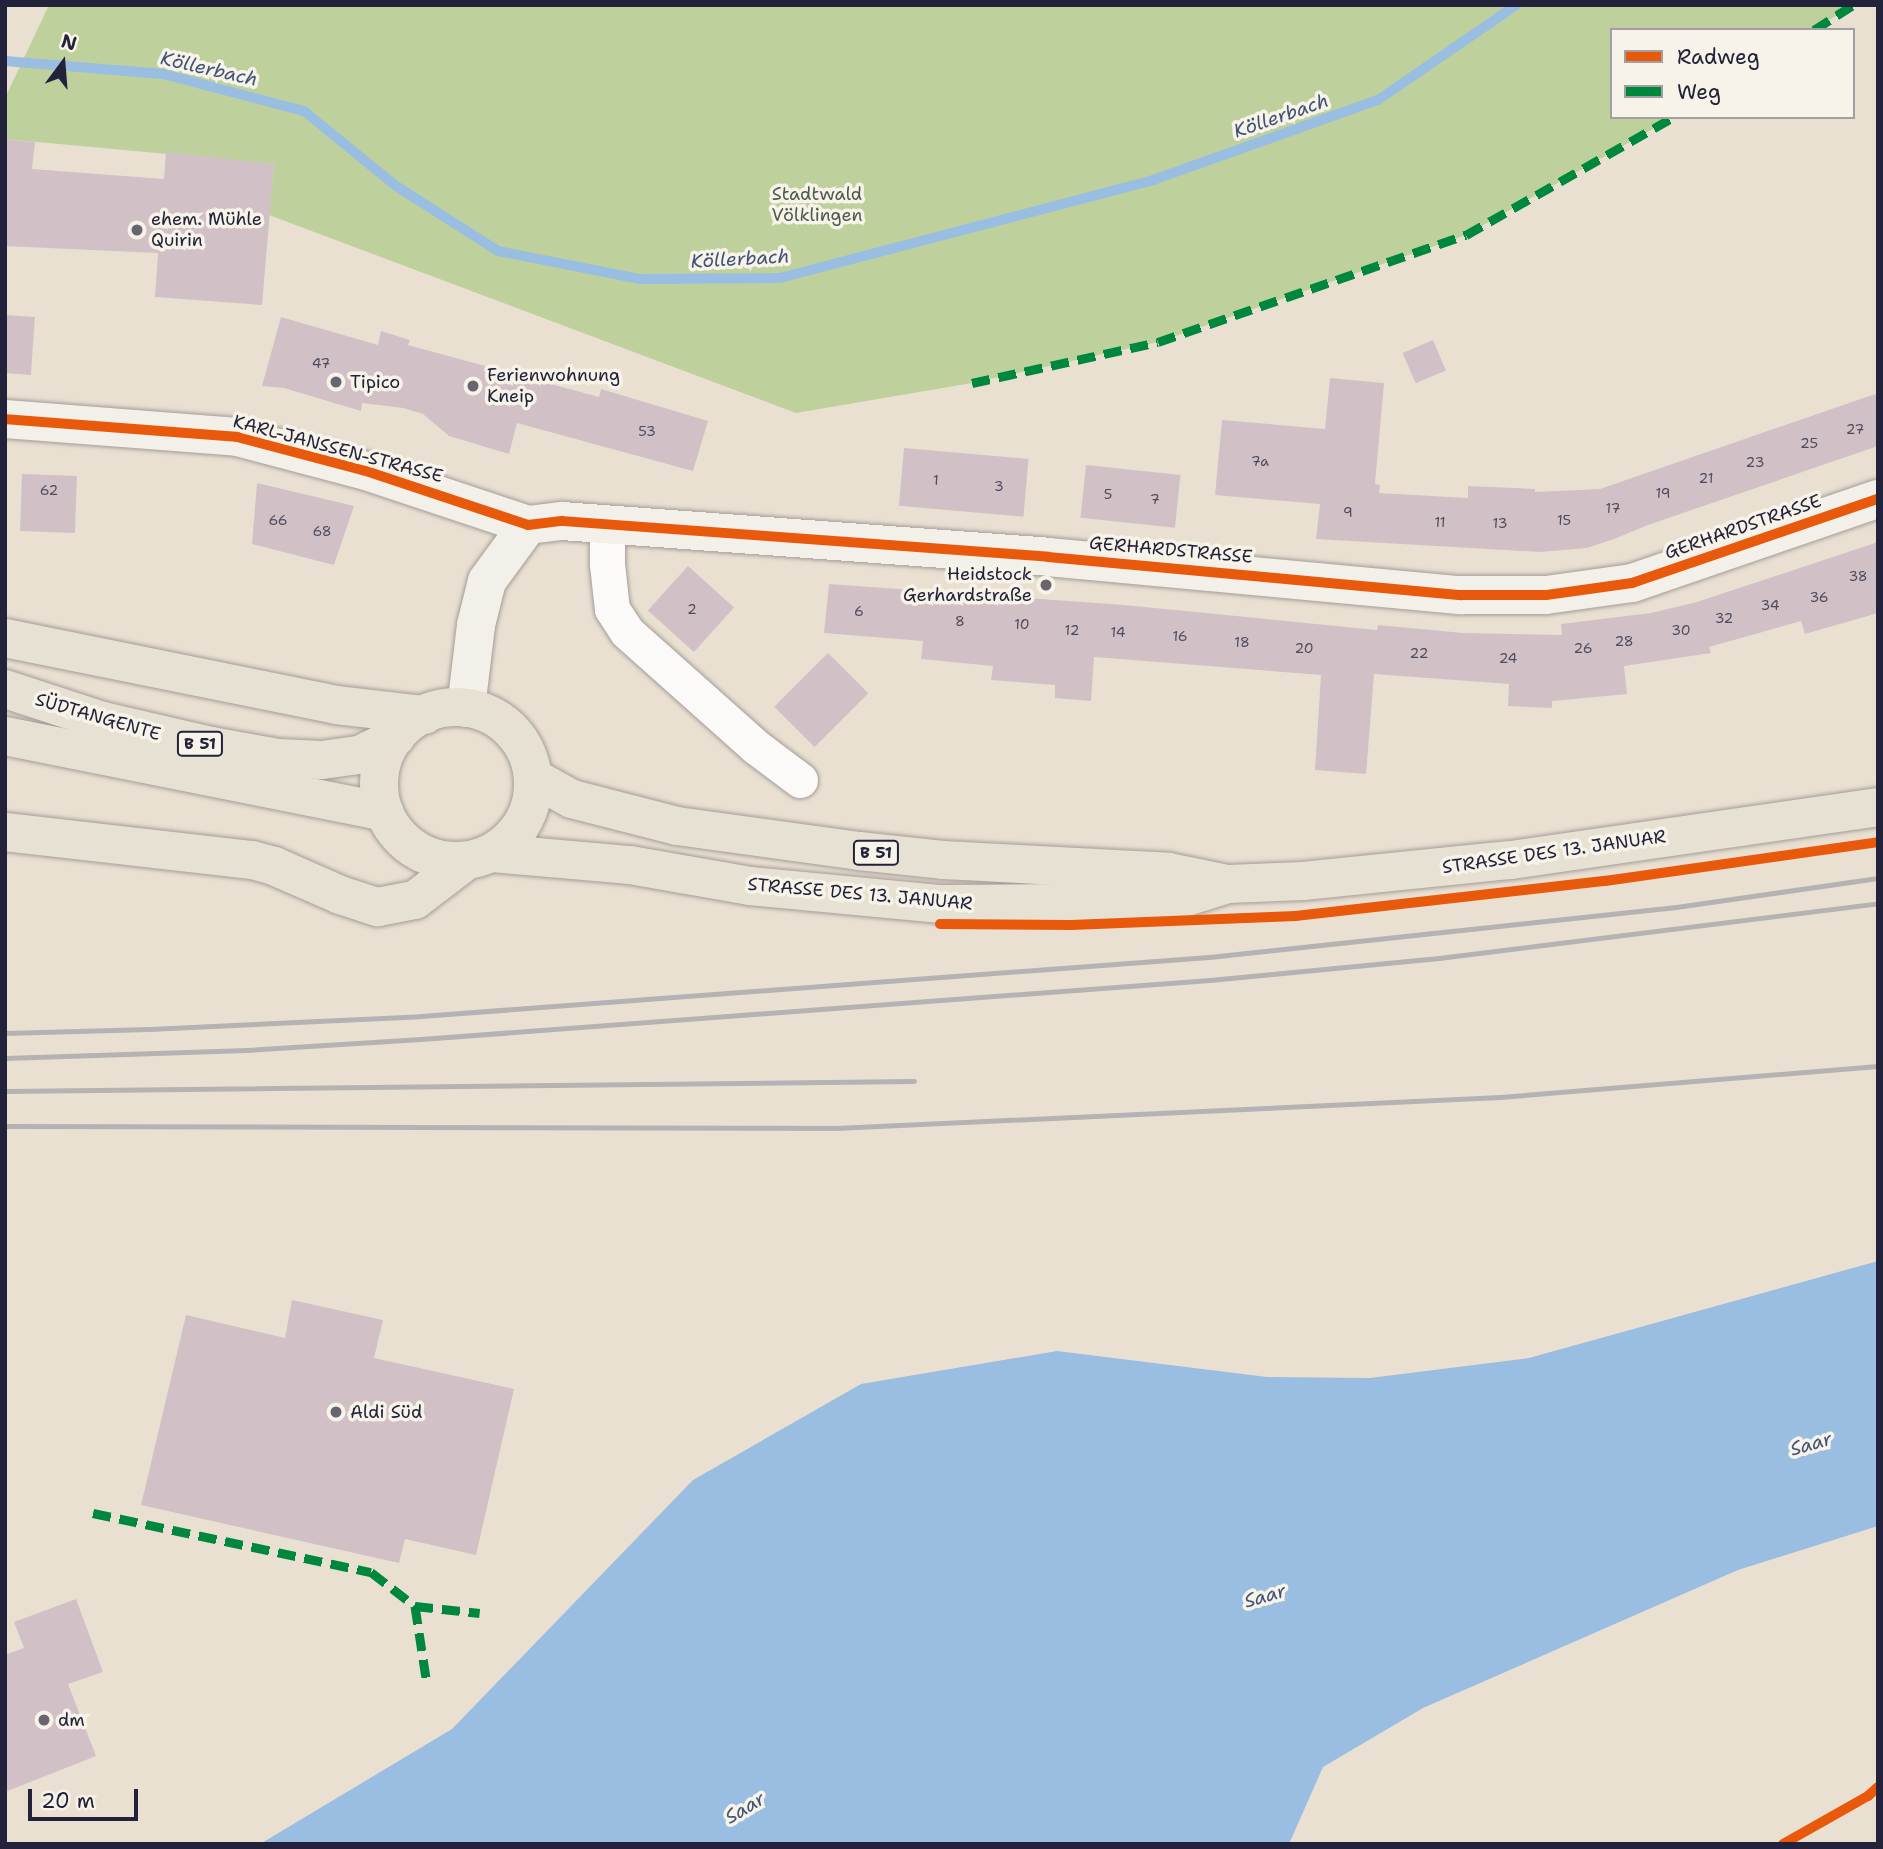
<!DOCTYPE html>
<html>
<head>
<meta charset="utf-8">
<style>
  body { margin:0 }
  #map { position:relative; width:1883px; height:1849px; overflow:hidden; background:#eae0d2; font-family:"Shantell Sans",sans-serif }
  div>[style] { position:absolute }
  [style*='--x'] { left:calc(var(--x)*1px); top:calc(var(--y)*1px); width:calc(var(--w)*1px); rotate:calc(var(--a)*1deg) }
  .green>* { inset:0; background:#bed19d }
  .water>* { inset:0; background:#9abee1 }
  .stream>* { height:10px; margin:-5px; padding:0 5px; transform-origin:5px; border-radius:5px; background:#9abee1 }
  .building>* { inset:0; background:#d1c1c6; transform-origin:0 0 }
  .roads { filter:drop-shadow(0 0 2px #a49d99) drop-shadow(0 0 2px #a49d99) }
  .street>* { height:35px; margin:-17.5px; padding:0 17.5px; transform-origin:17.5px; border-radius:17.5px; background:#fcfaf8 }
  .secondary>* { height:38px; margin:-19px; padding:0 19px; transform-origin:19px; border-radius:19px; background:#f3f0ea }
  .primary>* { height:38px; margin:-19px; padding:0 19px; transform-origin:19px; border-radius:19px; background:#e7e1d4 }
  .primary>.ring { margin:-19px; padding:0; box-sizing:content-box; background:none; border:38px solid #e7e1d4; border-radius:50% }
  .rail>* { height:5px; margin:-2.5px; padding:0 2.5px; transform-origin:2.5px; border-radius:2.5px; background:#b4b2b3 }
  .quiet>* { height:9px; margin-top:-4.5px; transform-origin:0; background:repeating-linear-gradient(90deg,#00873e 0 18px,transparent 0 27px) }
  .cycleway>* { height:10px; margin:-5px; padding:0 5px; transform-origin:5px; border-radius:5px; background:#e8590c }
  .dots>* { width:19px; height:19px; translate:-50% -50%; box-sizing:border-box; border:4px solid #f7f3e8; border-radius:50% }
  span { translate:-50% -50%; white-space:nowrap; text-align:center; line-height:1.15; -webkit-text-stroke:7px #f7f3e8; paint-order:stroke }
  .number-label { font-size:14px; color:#4e4a5e }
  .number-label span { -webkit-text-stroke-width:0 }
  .shield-label span { padding:2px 5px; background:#f7f3e8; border:2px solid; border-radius:5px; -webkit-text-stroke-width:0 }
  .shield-label { font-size:16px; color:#22223b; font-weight:700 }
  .park-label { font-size:18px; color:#4c5b4e }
  .poi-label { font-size:18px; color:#22223b }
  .left { translate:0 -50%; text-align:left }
  .right { translate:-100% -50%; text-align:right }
  .street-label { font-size:18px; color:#22223b }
  .water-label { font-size:19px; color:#405377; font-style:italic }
  .frame { position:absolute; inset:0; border:7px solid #22223b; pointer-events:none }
  .legend { position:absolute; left:1610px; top:28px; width:245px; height:91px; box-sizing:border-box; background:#f7f3e8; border:2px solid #a29fa3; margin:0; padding:9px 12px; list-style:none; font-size:21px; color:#22223b }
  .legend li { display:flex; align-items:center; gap:14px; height:35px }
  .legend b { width:35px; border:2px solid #a29fa3 }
  .north { position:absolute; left:28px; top:28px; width:70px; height:70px; -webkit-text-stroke:5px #f7f3e8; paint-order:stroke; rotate:16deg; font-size:19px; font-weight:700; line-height:28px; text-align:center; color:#22223b }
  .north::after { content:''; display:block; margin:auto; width:24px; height:32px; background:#22223b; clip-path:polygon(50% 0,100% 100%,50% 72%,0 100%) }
  .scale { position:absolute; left:28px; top:1789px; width:110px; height:32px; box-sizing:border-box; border:4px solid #22223b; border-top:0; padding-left:9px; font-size:21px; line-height:24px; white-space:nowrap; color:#22223b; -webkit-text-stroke:5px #f7f3e8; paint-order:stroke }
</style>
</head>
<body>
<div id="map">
  <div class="green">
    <div style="clip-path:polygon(49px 5px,1853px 5px,1814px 30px,1612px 30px,1612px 117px,1674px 117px,1466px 235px,1158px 342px,972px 383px,796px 413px,269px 215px,274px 164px,5px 139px,5px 98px)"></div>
  </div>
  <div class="water">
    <div style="clip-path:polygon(1878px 1261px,1878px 1526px,1738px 1570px,1423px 1708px,1323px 1767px,1289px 1844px,260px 1844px,452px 1729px,693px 1480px,861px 1384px,1057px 1351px,1267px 1377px,1370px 1378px,1529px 1358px)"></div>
  </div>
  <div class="stream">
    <div style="--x:5;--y:61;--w:159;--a:4.7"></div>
    <div style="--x:163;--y:74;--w:146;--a:14.7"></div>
    <div style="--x:304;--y:111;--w:119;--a:39.2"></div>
    <div style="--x:396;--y:186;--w:121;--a:32.5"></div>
    <div style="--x:498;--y:251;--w:145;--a:11.2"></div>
    <div style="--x:640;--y:279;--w:140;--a:-0.4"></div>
    <div style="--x:780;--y:278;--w:386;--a:-14.7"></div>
    <div style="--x:1153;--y:180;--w:239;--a:-19.6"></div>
    <div style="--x:1378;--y:100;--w:168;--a:-34.5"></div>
  </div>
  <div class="building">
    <div style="clip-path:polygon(5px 139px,35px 142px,32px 169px,164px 179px,166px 152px,274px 164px,262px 305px,155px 297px,158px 253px,5px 246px)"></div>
    <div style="left:5px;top:315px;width:30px;height:58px;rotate:4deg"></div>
    <div style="clip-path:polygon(281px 317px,378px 345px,381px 331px,410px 340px,408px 345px,599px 397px,601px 389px,708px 421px,693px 471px,517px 423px,509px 454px,449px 436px,423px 414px,403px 408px,362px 403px,361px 411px,284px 388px,262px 386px)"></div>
    <div style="left:1433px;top:340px;width:33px;height:33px;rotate:67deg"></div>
    <div style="clip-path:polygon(1330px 378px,1384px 383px,1375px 484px,1380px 485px,1379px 493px,1468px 498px,1468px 486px,1535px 489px,1535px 492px,1600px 489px,1878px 393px,1878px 446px,1648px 525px,1614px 539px,1587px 548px,1540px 552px,1316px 539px,1320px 504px,1215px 495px,1222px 420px,1325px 429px)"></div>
    <div style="left:904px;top:448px;width:125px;height:58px;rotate:5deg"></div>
    <div style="left:1086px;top:465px;width:95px;height:53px;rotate:6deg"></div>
    <div style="left:22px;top:474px;width:55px;height:57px;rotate:2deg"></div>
    <div style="clip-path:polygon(257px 483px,354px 506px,334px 565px,252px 544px)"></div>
    <div style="clip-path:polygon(1878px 542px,1878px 613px,1805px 634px,1801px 621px,1709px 647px,1711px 653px,1624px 666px,1627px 694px,1552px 701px,1552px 708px,1508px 706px,1509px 684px,1374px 674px,1366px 774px,1315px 770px,1321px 675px,1094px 657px,1091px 701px,1055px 698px,1055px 685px,991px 680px,993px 666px,921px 659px,923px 641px,824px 633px,829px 584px,1124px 605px,1377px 630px,1378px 625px,1463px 633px,1562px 635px,1561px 624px,1651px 613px,1697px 602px)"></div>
    <div style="left:688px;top:566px;width:62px;height:60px;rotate:42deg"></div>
    <div style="left:828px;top:653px;width:57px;height:76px;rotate:45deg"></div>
    <div style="clip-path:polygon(292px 1300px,383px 1320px,374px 1358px,514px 1389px,476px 1555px,405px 1539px,399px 1563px,141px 1505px,186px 1315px,285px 1338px)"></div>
    <div style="clip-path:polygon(76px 1599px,103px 1672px,68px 1684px,96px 1756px,5px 1792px,5px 1655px,24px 1648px,14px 1622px)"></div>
  </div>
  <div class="roads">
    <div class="street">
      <div style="--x:607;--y:525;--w:39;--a:90"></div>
      <div style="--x:607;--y:564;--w:45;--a:83.7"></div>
      <div style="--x:612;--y:609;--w:27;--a:57"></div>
      <div style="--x:627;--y:632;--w:173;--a:41.7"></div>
      <div style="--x:756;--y:747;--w:55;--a:36.9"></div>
    </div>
    <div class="secondary">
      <div style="--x:5;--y:419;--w:233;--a:4.4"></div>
      <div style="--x:237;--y:437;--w:133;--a:14.8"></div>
      <div style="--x:366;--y:471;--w:171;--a:18.4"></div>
      <div style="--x:528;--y:525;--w:34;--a:-7"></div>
      <div style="--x:562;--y:521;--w:487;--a:4.2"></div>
      <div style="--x:1048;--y:557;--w:415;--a:5.3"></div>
      <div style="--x:1461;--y:595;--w:85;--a:0"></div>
      <div style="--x:1546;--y:595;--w:87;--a:-7.9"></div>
      <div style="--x:1632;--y:583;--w:260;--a:-18.9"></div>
      <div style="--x:466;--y:708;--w:84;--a:-83.1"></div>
      <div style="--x:476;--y:625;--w:45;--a:-76"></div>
      <div style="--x:487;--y:581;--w:69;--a:-53.8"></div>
    </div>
    <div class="primary">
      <div style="--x:5;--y:638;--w:338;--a:11.4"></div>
      <div style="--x:336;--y:705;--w:89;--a:6.5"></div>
      <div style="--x:5;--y:689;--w:103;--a:18.1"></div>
      <div style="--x:103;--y:721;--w:111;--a:13"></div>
      <div style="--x:211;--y:746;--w:68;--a:10.2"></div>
      <div style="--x:278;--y:758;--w:44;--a:2.6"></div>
      <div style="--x:322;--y:760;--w:37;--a:-8"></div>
      <div style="--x:359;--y:755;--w:41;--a:-25.9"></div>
      <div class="ring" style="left:379px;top:707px;width:116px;height:116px"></div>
      <div style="--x:5;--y:736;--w:387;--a:11.3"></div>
      <div style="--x:534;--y:778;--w:43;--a:28.9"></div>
      <div style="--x:572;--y:799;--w:108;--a:14.4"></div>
      <div style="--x:677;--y:826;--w:184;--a:7.8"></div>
      <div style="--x:859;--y:851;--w:84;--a:6.1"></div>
      <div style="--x:943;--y:860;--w:226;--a:3"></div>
      <div style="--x:1169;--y:872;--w:54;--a:11.7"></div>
      <div style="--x:5;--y:832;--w:249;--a:6.5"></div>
      <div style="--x:252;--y:860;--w:23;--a:15"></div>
      <div style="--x:274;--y:866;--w:72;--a:23.7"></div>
      <div style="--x:340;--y:895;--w:40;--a:18"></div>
      <div style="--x:378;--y:907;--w:38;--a:-11"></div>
      <div style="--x:415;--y:900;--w:64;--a:-37.4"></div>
      <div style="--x:492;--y:853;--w:139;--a:5"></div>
      <div style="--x:630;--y:865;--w:122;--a:9.9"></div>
      <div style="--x:750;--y:886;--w:192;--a:5.4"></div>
      <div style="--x:941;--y:904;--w:229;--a:-0.5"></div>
      <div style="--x:1170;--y:902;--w:61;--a:-17.2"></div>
      <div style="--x:1228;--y:884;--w:75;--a:-2.3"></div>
      <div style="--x:1303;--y:881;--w:209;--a:-5.8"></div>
      <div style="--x:1511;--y:860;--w:371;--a:-8.2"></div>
    </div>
  </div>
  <div class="rail">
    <div style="--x:5;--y:1033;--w:144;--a:-1.6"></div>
    <div style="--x:149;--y:1029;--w:272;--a:-2.7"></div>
    <div style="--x:421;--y:1016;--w:790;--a:-4.28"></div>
    <div style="--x:1209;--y:957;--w:470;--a:-6.1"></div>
    <div style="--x:1676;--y:907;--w:204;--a:-8.2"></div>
    <div style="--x:5;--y:1058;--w:242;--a:-1.9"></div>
    <div style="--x:247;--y:1050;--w:174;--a:-3.6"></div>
    <div style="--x:421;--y:1039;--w:791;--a:-4.28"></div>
    <div style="--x:1210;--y:980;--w:230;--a:-5.5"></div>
    <div style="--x:1439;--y:958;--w:442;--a:-7.1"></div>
    <div style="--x:5;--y:1091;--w:909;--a:-0.63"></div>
    <div style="--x:5;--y:1126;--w:831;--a:0.14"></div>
    <div style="--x:836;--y:1128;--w:665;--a:-2.67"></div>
    <div style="--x:1500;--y:1097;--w:379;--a:-4.7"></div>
  </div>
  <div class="quiet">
    <div style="--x:1814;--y:30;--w:46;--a:-32.7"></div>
    <div style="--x:972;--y:383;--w:190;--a:-12.4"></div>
    <div style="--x:1158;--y:342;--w:326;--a:-19.2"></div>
    <div style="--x:1466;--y:235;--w:239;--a:-29.6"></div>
    <div style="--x:93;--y:1513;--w:284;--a:12"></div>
    <div style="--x:371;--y:1572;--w:56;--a:37.7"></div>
    <div style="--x:415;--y:1606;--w:65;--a:6.1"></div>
    <div style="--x:415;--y:1606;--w:73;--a:81.3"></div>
  </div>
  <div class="cycleway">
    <div style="--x:5;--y:419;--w:233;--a:4.4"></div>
    <div style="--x:237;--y:437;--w:133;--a:14.8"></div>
    <div style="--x:366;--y:471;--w:171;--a:18.4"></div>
    <div style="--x:528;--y:525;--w:34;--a:-7"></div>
    <div style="--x:562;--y:521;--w:487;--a:4.2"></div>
    <div style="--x:1048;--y:557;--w:415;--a:5.3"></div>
    <div style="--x:1461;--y:595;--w:85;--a:0"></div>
    <div style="--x:1546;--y:595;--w:87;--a:-7.9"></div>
    <div style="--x:1632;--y:583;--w:260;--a:-18.9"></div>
    <div style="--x:940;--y:924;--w:131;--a:0.4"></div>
    <div style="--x:1071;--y:925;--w:225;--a:-2.3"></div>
    <div style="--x:1296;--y:916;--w:311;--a:-6.5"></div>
    <div style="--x:1605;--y:881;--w:276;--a:-8.1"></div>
    <div style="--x:1783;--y:1844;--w:98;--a:-29.5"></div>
    <div style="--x:1868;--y:1796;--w:13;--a:-42"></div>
  </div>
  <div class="dots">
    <div style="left:137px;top:230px;background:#686470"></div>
    <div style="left:336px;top:382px;background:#686470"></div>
    <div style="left:473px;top:386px;background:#686470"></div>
    <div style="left:1046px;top:585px;background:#686470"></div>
    <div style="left:336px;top:1412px;background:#686470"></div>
    <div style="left:44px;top:1720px;background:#686470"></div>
  </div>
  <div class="number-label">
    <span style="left:321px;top:363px">47</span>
    <span style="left:1855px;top:429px">27</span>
    <span style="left:647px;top:431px">53</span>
    <span style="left:1809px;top:443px">25</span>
    <span style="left:1260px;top:461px">7a</span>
    <span style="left:1755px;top:462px">23</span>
    <span style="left:1706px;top:478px">21</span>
    <span style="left:936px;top:480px">1</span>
    <span style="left:999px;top:486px">3</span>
    <span style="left:49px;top:490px">62</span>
    <span style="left:1663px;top:493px">19</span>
    <span style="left:1108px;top:494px">5</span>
    <span style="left:1155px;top:499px">7</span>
    <span style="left:1613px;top:508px">17</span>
    <span style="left:1348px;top:512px">9</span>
    <span style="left:278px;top:520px">66</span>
    <span style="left:1564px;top:520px">15</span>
    <span style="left:1440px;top:522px">11</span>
    <span style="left:1500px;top:523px">13</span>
    <span style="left:322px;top:531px">68</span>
    <span style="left:1858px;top:576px">38</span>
    <span style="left:1819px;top:597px">36</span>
    <span style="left:1770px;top:605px">34</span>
    <span style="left:692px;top:609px">2</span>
    <span style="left:859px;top:611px">6</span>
    <span style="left:1724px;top:618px">32</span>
    <span style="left:960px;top:621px">8</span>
    <span style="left:1022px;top:624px">10</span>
    <span style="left:1072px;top:630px">12</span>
    <span style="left:1681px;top:630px">30</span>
    <span style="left:1118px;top:632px">14</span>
    <span style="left:1180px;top:636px">16</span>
    <span style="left:1624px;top:641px">28</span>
    <span style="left:1242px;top:642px">18</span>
    <span style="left:1304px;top:648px">20</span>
    <span style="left:1583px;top:648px">26</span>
    <span style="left:1419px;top:653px">22</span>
    <span style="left:1508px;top:658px">24</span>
  </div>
  <div class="shield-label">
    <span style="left:200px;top:744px">B 51</span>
    <span style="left:876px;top:853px">B 51</span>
  </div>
  <div class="park-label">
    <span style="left:817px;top:205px">Stadtwald<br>Völklingen</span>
  </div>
  <div class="poi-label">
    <span class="left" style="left:151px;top:230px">ehem. Mühle<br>Quirin</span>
    <span class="left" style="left:487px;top:386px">Ferienwohnung<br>Kneip</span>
    <span class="left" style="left:350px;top:382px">Tipico</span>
    <span class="right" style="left:1032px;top:585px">Heidstock<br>Gerhardstraße</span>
    <span class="left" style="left:350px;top:1412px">Aldi Süd</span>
    <span class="left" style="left:58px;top:1720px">dm</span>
  </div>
  <div class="street-label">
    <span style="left:338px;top:449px;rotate:15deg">KARL-JANSSEN-STRASSE</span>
    <span style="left:1743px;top:527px;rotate:-19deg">GERHARDSTRASSE</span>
    <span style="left:1171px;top:550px;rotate:5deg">GERHARDSTRASSE</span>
    <span style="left:98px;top:717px;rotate:16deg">SÜDTANGENTE</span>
    <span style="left:1554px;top:852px;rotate:-8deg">STRASSE DES 13. JANUAR</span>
    <span style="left:860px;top:894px;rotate:5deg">STRASSE DES 13. JANUAR</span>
  </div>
  <div class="water-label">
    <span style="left:209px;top:69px;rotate:13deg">Köllerbach</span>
    <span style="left:1281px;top:116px;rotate:-19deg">Köllerbach</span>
    <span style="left:740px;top:259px;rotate:-3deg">Köllerbach</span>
    <span style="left:1811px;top:1444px;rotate:-16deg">Saar</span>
    <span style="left:1265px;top:1596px;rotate:-16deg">Saar</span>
    <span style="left:745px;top:1808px;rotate:-31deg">Saar</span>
  </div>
  <div class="frame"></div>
  <ul class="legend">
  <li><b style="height:9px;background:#e8590c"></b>Radweg</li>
  <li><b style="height:9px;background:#00873e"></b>Weg</li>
  </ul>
  <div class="north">N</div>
  <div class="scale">20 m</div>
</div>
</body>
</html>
